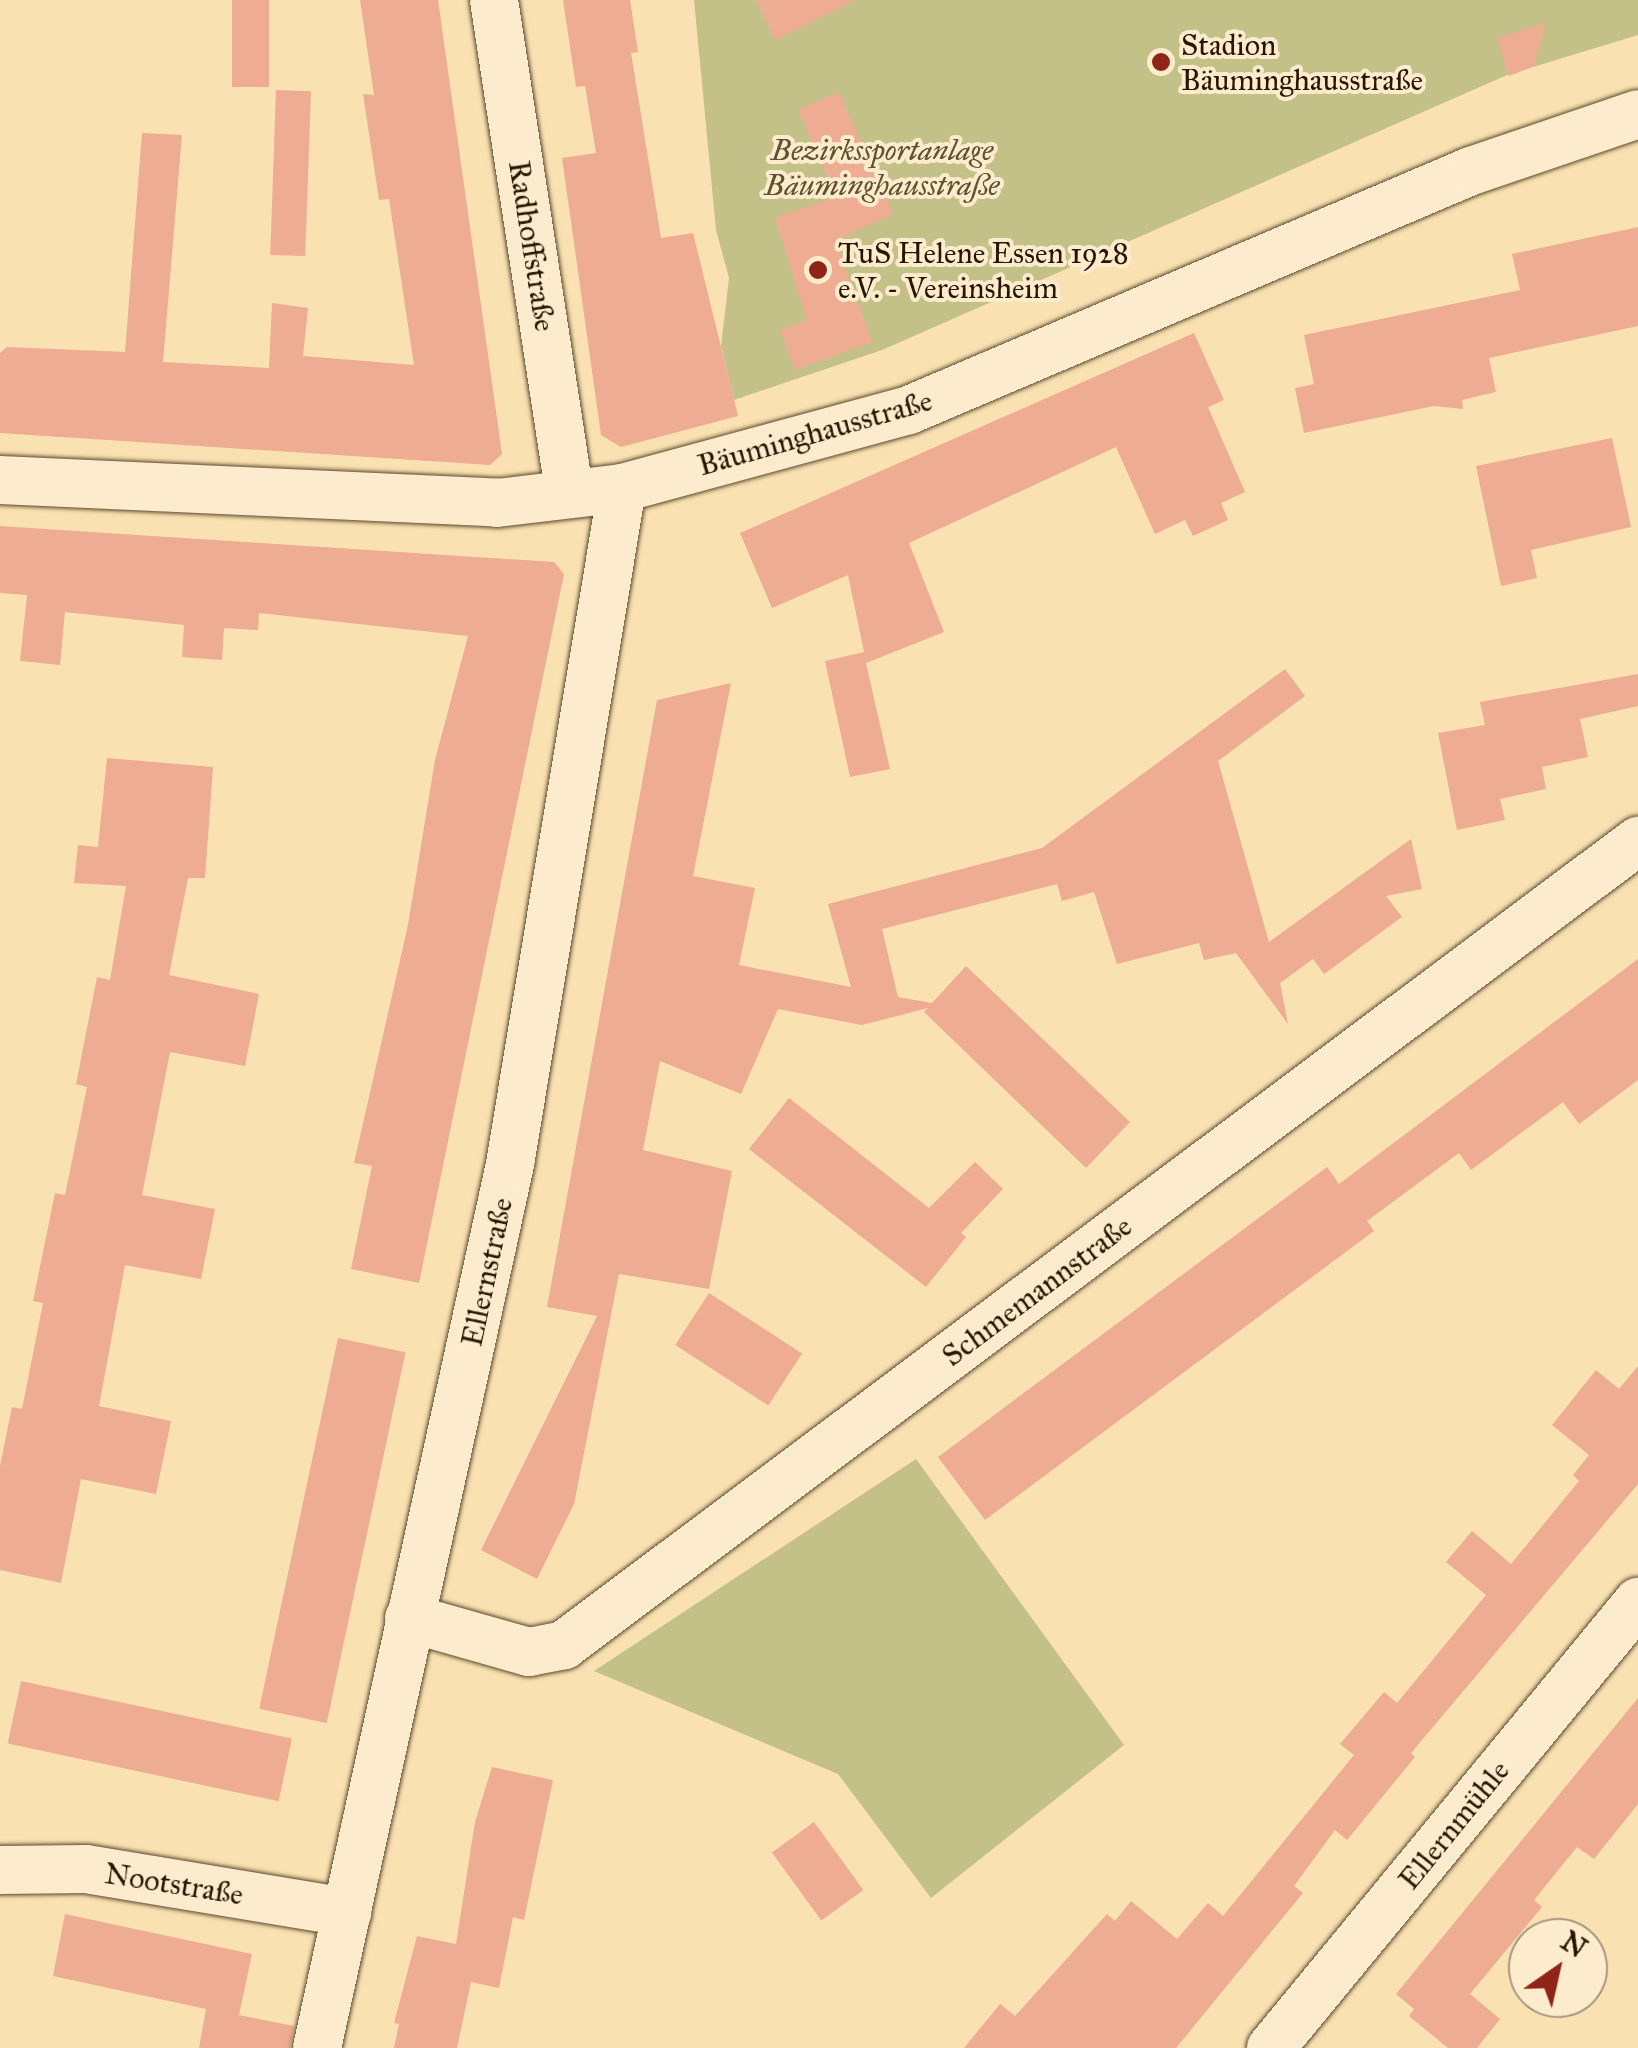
<!DOCTYPE html>
<html>
<head>
<meta charset="utf-8">
<style>
  body { margin:0 }
  #map { position:relative; width:1638px; height:2048px; overflow:hidden; background:#fae1b2; font-family:"IM FELL Great Primer",serif }
  div>[style] { position:absolute }
  [style*='--x'] { left:calc(var(--x)*1px); top:calc(var(--y)*1px); width:calc(var(--w)*1px); rotate:calc(var(--a)*1deg) }
  .green>* { inset:0; background:#c4c188 }
  .building>* { inset:0; background:#eeac92; transform-origin:0 0 }
  .roads { filter:drop-shadow(0 0 2px #5c492c) drop-shadow(0 0 2px #5c492c) }
  .minor>* { height:48px; margin:-24px; padding:0 24px; transform-origin:24px; border-radius:24px; background:#fceccd }
  .dots>* { width:28px; height:28px; translate:-50% -50%; box-sizing:border-box; border:5px solid #fceccd; border-radius:50% }
  span { translate:-50% -50%; white-space:nowrap; text-align:center; line-height:1.15; -webkit-text-stroke:8px #fceccd; paint-order:stroke }
  .poi-label { font-size:30px; color:#271600 }
  .left { translate:0 -50%; text-align:left }
  .park-label { font-size:30px; color:#5e5230; font-style:italic }
  .street-label { font-size:30px; color:#271600 }
  .north { position:absolute; left:1508px; top:1918px; width:100px; height:100px; box-sizing:border-box; background:#fceccd; border:2px solid #a7967b; border-radius:50%; rotate:34deg; font-size:28px; font-weight:700; line-height:40px; text-align:center; color:#271600 }
  .north::after { content:''; display:block; margin:auto; width:35px; height:45px; background:#8f2418; clip-path:polygon(50% 0,100% 100%,50% 72%,0 100%) }
</style>
</head>
<body>
<div id="map">
  <div class="green">
    <div style="clip-path:polygon(694px 0,1638px 0,1638px 35px,1507px 75px,882px 350px,734px 400px,721px 346px,729px 278px,716px 230px)"></div>
    <div style="clip-path:polygon(916px 1459px,1124px 1745px,931px 1898px,838px 1774px,594px 1671px)"></div>
  </div>
  <div class="building">
    <div style="left:232px;top:0;width:37px;height:87px"></div>
    <div style="clip-path:polygon(360px 0,438px 0,502px 454px,490px 465px,0 433px,0 353px,7px 347px,125px 352px,142px 133px,182px 135px,163px 362px,269px 368px,272px 303px,308px 308px,303px 356px,414px 365px,389px 199px,379px 200px,363px 94px,374px 95px)"></div>
    <div style="clip-path:polygon(563px 0,630px 0,638px 52px,631px 53px,661px 238px,693px 233px,738px 416px,621px 447px,601px 435px,562px 158px,596px 153px,585px 86px,576px 87px)"></div>
    <div style="clip-path:polygon(756px 0,856px 0,776px 40px)"></div>
    <div style="clip-path:polygon(1546px 22px,1534px 66px,1509px 76px,1497px 39px)"></div>
    <div style="left:276px;top:90px;width:35px;height:165px;rotate:2deg"></div>
    <div style="clip-path:polygon(839px 92px,893px 214px,835px 240px,872px 342px,795px 370px,780px 330px,807px 320px,775px 218px,836px 197px,798px 110px)"></div>
    <div style="clip-path:polygon(1638px 227px,1638px 326px,1489px 358px,1496px 392px,1462px 400px,1463px 409px,1434px 406px,1304px 433px,1295px 388px,1314px 384px,1304px 335px,1520px 290px,1512px 254px)"></div>
    <div style="clip-path:polygon(1194px 333px,1224px 400px,1208px 407px,1245px 492px,1221px 503px,1228px 520px,1193px 536px,1185px 520px,1155px 534px,1116px 447px,909px 543px,944px 632px,866px 663px,890px 769px,850px 777px,825px 661px,864px 652px,848px 575px,772px 608px,740px 533px)"></div>
    <div style="clip-path:polygon(1612px 438px,1631px 527px,1531px 550px,1537px 578px,1501px 586px,1476px 466px)"></div>
    <div style="clip-path:polygon(0 526px,554px 562px,564px 574px,419px 1283px,351px 1269px,372px 1166px,354px 1163px,408px 925px,435px 760px,468px 636px,259px 613px,258px 630px,224px 628px,222px 660px,182px 657px,184px 625px,65px 612px,60px 665px,20px 661px,27px 595px,0 593px)"></div>
    <div style="clip-path:polygon(1285px 669px,1305px 696px,1218px 761px,1269px 942px,1411px 839px,1422px 889px,1386px 896px,1402px 917px,1324px 974px,1313px 959px,1280px 983px,1288px 1024px,1236px 953px,1204px 960px,1199px 943px,1117px 964px,1094px 892px,1062px 901px,1057px 884px,882px 929px,898px 997px,932px 1003px,966px 966px,1130px 1122px,1086px 1168px,924px 1012px,928px 1008px,862px 1025px,778px 1009px,741px 1094px,660px 1061px,643px 1150px,732px 1171px,709px 1289px,619px 1274px,574px 1504px,537px 1579px,481px 1550px,597px 1316px,547px 1307px,657px 700px,731px 683px,693px 876px,755px 888px,739px 965px,851px 987px,828px 904px,1042px 848px)"></div>
    <div style="clip-path:polygon(1638px 674px,1638px 706px,1580px 719px,1588px 757px,1542px 767px,1546px 789px,1500px 799px,1505px 820px,1457px 830px,1438px 733px,1485px 725px,1480px 702px)"></div>
    <div style="clip-path:polygon(107px 758px,213px 767px,205px 878px,188px 878px,169px 975px,259px 994px,245px 1066px,170px 1052px,142px 1195px,215px 1209px,201px 1279px,125px 1265px,99px 1406px,171px 1421px,156px 1494px,81px 1479px,61px 1583px,0 1570px,0 1466px,12px 1407px,22px 1409px,43px 1303px,33px 1301px,55px 1193px,65px 1195px,87px 1087px,76px 1084px,97px 977px,110px 980px,126px 886px,74px 883px,78px 845px,98px 847px)"></div>
    <div style="clip-path:polygon(1638px 959px,1638px 1080px,1579px 1124px,1563px 1102px,1471px 1170px,1459px 1153px,1367px 1221px,1374px 1231px,985px 1520px,938px 1457px,1327px 1167px,1339px 1184px)"></div>
    <div style="clip-path:polygon(789px 1098px,929px 1208px,975px 1162px,1003px 1189px,961px 1233px,966px 1237px,926px 1287px,749px 1149px)"></div>
    <div style="left:709px;top:1293px;width:111px;height:62px;rotate:33deg"></div>
    <div style="left:338px;top:1338px;width:69px;height:379px;rotate:12deg"></div>
    <div style="clip-path:polygon(1638px 1366px,1638px 1484px,1411px 1753px,1415px 1757px,1347px 1840px,1335px 1830px,1294px 1886px,1303px 1893px,1176px 2048px,964px 2048px,1000px 2004px,1015px 2016px,1107px 1914px,1115px 1921px,1131px 1901px,1177px 1939px,1208px 1903px,1223px 1916px,1354px 1755px,1340px 1744px,1384px 1692px,1397px 1703px,1486px 1595px,1446px 1562px,1472px 1531px,1511px 1564px,1579px 1481px,1573px 1475px,1589px 1455px,1552px 1425px,1596px 1370px,1619px 1389px)"></div>
    <div style="left:21px;top:1681px;width:277px;height:64px;rotate:12deg"></div>
    <div style="clip-path:polygon(1638px 1698px,1638px 1804px,1594px 1859px,1577px 1847px,1534px 1900px,1542px 1907px,1470px 1994px,1500px 2019px,1477px 2048px,1448px 2048px,1409px 2016px,1414px 2009px,1396px 1994px)"></div>
    <div style="clip-path:polygon(492px 1767px,553px 1780px,524px 1920px,513px 1917px,499px 1988px,471px 1982px,457px 2048px,394px 2048px,399px 2024px,394px 2023px,417px 1936px,456px 1944px,475px 1822px)"></div>
    <div style="left:814px;top:1822px;width:84px;height:52px;rotate:54deg"></div>
    <div style="clip-path:polygon(65px 1914px,252px 1954px,239px 2015px,294px 2026px,290px 2048px,199px 2048px,206px 2009px,53px 1976px)"></div>
  </div>
  <div class="roads">
    <div class="minor">
      <div style="--x:494;--y:0;--w:499;--a:81.3"></div>
      <div style="--x:0;--y:480;--w:498;--a:2.6"></div>
      <div style="--x:497;--y:503;--w:126;--a:-6.8"></div>
      <div style="--x:622;--y:488;--w:297;--a:-15.2"></div>
      <div style="--x:909;--y:410;--w:611;--a:-23.04"></div>
      <div style="--x:1471;--y:171;--w:176;--a:-18.8"></div>
      <div style="--x:409;--y:1618;--w:125;--a:15.8"></div>
      <div style="--x:529;--y:1652;--w:36;--a:-11"></div>
      <div style="--x:564;--y:1645;--w:1342;--a:-36.82"></div>
      <div style="--x:0;--y:1870;--w:86;--a:-0.7"></div>
      <div style="--x:86;--y:1869;--w:265;--a:9.4"></div>
      <div style="--x:317;--y:2048;--w:905;--a:-77.68"></div>
      <div style="--x:510;--y:1164;--w:685;--a:-80.59"></div>
      <div style="--x:1271;--y:2048;--w:578;--a:-50.55"></div>
    </div>
  </div>
  <div class="dots">
    <div style="left:1161px;top:62px;background:#8f2418"></div>
    <div style="left:818px;top:270px;background:#8f2418"></div>
  </div>
  <div class="poi-label">
    <span class="left" style="left:1181px;top:62px">Stadion<br>Bäuminghausstraße</span>
    <span class="left" style="left:838px;top:270px">TuS Helene Essen 1928<br>e.V. - Vereinsheim</span>
  </div>
  <div class="park-label">
    <span style="left:882px;top:167px">Bezirkssportanlage<br>Bäuminghausstraße</span>
  </div>
  <div class="street-label">
    <span style="left:532px;top:246px;rotate:81deg">Radhoffstraße</span>
    <span style="left:815px;top:433px;rotate:-16deg">Bäuminghausstraße</span>
    <span style="left:487px;top:1272px;rotate:-78deg">Ellernstraße</span>
    <span style="left:1037px;top:1291px;rotate:-37deg">Schmemannstraße</span>
    <span style="left:1454px;top:1825px;rotate:-51deg">Ellernmühle</span>
    <span style="left:174px;top:1884px;rotate:9deg">Nootstraße</span>
  </div>
  <div class="north">N</div>
</div>
</body>
</html>
